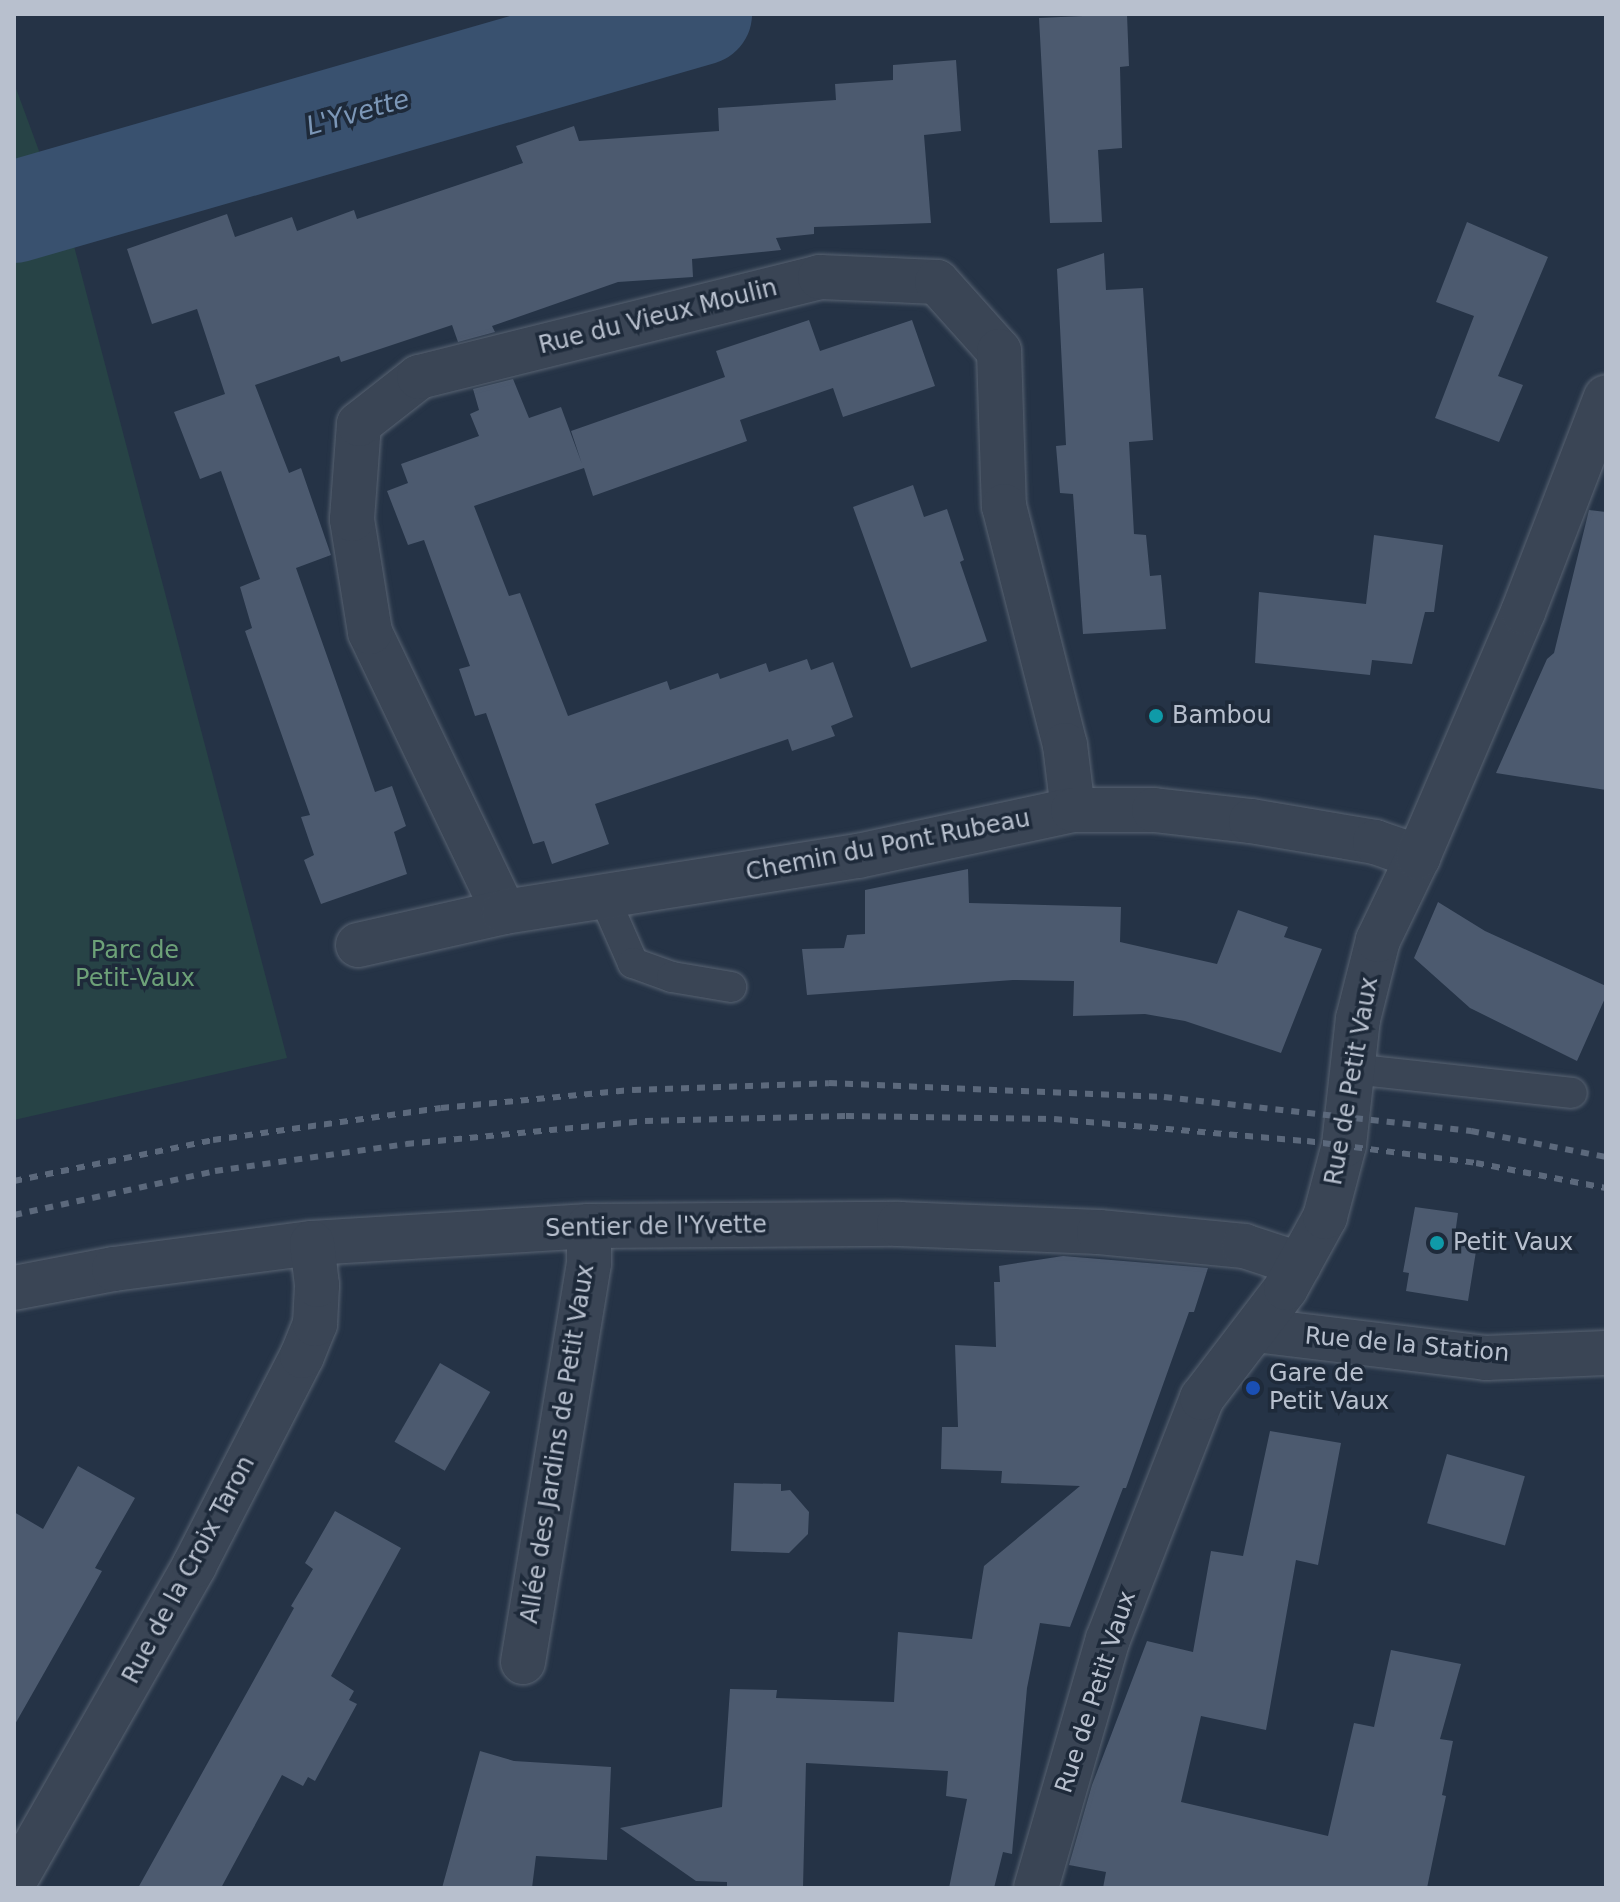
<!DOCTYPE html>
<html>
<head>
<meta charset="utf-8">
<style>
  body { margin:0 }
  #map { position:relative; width:1620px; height:1902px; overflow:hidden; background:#253346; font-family:"DejaVu Sans",sans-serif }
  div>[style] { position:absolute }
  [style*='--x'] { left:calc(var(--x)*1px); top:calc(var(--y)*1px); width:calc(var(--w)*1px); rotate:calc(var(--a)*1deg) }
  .green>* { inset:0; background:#274346 }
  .river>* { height:102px; margin:-51px; padding:0 51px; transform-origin:51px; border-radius:51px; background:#39516f }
  .building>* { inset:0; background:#4c5a6f; transform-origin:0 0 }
  .roads { filter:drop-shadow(0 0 2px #586372) drop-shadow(0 0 2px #586372) }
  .service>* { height:30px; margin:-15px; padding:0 15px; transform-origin:15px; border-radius:15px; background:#3a4555 }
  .minor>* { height:44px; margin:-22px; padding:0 22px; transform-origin:22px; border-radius:22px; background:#3a4555 }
  .rail>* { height:6px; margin-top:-3px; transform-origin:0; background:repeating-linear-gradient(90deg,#5c697c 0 8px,transparent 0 16px) }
  .dots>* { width:22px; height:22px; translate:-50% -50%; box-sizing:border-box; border:4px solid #1e2a3a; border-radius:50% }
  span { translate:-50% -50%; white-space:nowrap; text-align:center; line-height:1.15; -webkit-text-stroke:7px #1e2a3a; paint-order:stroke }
  .street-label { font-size:24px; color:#b8c0ce }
  .poi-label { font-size:24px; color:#b8c0ce }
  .left { translate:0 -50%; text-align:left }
  .park-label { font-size:24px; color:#6da178 }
  .water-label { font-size:26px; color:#7c97b7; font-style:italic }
  .frame { position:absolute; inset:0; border:16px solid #b8c0ce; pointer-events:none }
</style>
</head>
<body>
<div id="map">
  <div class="green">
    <div style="clip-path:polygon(14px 83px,74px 246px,287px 1058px,14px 1120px)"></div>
  </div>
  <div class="river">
    <div style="--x:14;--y:212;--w:715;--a:-16.08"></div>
  </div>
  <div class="building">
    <div style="clip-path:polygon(1127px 14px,1129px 66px,1120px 67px,1122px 148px,1098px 150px,1102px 222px,1050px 223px,1039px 18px)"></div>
    <div style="clip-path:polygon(956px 60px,961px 131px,924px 135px,931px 223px,814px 227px,814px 234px,776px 238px,781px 250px,692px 259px,693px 277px,618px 282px,492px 326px,495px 332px,458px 342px,452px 325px,341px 362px,339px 356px,255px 385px,289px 473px,301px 468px,331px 555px,296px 568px,375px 792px,392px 786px,406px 826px,394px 832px,407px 874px,321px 904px,304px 860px,314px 855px,301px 817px,310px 815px,245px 631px,252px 628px,240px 587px,260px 579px,221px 471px,200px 479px,174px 412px,225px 394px,197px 309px,152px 324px,127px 249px,227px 214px,235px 237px,292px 217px,297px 231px,354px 210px,357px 219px,523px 163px,516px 146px,574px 126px,579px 141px,719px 131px,718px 108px,836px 100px,835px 84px,893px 80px,893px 65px)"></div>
    <div style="clip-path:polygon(1467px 222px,1548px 257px,1498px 376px,1523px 385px,1499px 442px,1435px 418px,1474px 316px,1436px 302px)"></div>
    <div style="clip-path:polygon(1104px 253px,1106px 290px,1143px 288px,1153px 440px,1129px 442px,1134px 534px,1146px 535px,1150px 576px,1161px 575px,1166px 629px,1083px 634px,1073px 494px,1060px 493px,1056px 446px,1066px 445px,1057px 269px)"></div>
    <div style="clip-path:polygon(809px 320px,820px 351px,912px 320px,935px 386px,843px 417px,833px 388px,740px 420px,747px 441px,593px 496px,584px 468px,474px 506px,509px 596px,520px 593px,568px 716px,667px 681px,670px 690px,718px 673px,720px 679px,766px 663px,769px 672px,807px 659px,811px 670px,833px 662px,853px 717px,831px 726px,835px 736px,792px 751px,788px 739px,595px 804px,609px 844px,552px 864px,544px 841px,533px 844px,486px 713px,475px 716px,459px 669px,470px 666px,424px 540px,408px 545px,387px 491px,408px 483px,401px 464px,479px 436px,470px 414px,479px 410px,473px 389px,513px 379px,529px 418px,561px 407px,582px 464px,571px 431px,725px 377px,716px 351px)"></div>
    <div style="clip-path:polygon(913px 485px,924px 517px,947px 509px,964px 560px,960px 562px,987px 641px,911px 668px,853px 507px)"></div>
    <div style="clip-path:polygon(1589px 510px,1606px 512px,1606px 790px,1496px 773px,1547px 659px,1554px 653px)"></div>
    <div style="clip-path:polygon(1374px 535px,1443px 545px,1434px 612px,1425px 612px,1412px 664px,1372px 660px,1370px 675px,1255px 663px,1259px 592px,1366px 604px)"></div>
    <div style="clip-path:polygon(968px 869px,969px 903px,1121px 907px,1120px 942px,1217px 964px,1238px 910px,1288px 927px,1284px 937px,1322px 949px,1281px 1053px,1185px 1021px,1145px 1014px,1073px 1016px,1074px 981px,1013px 980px,807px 995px,802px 949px,844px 948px,847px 935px,865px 934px,865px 890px)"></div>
    <div style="clip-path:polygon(1438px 902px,1485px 931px,1606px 986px,1606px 996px,1577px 1061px,1470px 1008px,1414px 958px)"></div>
    <div style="clip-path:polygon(1415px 1207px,1458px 1213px,1454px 1242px,1477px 1245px,1468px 1301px,1406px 1291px,1409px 1273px,1403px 1272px)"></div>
    <div style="clip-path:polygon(1063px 1256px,1208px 1268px,1194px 1312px,1189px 1312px,1126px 1488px,1123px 1488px,1070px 1627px,1040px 1623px,1027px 1688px,1012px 1854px,1003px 1852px,994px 1888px,949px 1888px,967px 1799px,946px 1796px,948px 1771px,806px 1763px,803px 1888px,727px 1888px,727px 1882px,696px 1881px,620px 1828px,722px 1807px,730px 1689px,777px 1690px,776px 1698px,894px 1702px,898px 1632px,972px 1639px,984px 1566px,1080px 1486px,1001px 1483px,1002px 1471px,941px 1469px,942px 1427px,958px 1427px,955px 1345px,996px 1347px,994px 1282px,1000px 1282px,999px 1266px)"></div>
    <div style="left:440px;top:1363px;width:58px;height:91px;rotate:30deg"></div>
    <div style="clip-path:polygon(1270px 1431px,1341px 1443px,1318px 1565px,1296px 1560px,1266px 1730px,1201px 1716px,1181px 1802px,1328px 1836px,1354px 1723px,1374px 1727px,1391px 1650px,1461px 1664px,1440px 1739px,1453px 1741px,1442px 1795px,1446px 1796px,1427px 1888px,1103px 1888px,1106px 1872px,1069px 1865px,1092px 1785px,1147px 1641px,1193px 1652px,1211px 1551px,1243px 1556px)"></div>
    <div style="left:1447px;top:1454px;width:81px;height:72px;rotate:16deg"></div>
    <div style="clip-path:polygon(78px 1466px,135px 1498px,95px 1568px,102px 1571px,14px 1726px,14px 1512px,43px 1529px)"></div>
    <div style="clip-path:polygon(734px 1483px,781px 1484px,781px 1491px,790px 1490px,809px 1512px,808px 1534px,789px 1553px,731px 1551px)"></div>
    <div style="clip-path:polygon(335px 1511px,401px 1548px,331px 1676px,354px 1691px,349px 1700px,357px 1704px,315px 1781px,308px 1777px,303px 1786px,282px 1775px,221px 1888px,138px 1888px,294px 1608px,291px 1606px,313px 1569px,305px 1563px)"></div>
    <div style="clip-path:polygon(480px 1751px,514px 1761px,611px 1767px,607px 1860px,536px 1856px,532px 1888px,442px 1888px)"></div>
  </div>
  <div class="roads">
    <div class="service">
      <div style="--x:604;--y:897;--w:72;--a:66.3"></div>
      <div style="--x:633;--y:963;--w:41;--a:19.7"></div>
      <div style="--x:672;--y:977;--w:60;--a:9.6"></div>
      <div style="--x:1352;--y:1069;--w:221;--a:6.2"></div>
    </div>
    <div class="minor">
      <div style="--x:504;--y:912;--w:310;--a:-115.6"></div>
      <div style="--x:370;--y:632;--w:114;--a:-99.1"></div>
      <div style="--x:352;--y:519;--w:95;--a:-85.8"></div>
      <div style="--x:359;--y:424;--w:76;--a:-38.1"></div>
      <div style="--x:419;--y:377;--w:413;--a:-14"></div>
      <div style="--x:820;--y:277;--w:117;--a:2.4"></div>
      <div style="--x:937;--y:282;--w:93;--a:48.1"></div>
      <div style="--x:999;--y:351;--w:155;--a:88.2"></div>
      <div style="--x:1004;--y:506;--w:247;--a:75.7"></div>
      <div style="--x:1065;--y:745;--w:65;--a:83"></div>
      <div style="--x:358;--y:945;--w:150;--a:-12.7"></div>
      <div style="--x:504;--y:912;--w:358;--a:-9"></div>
      <div style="--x:858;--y:856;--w:220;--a:-12.1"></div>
      <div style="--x:1073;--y:810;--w:81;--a:0"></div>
      <div style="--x:1154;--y:810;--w:98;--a:6.5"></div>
      <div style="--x:1251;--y:821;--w:126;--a:9.6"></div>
      <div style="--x:1375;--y:842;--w:46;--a:19.2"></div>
      <div style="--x:14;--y:1288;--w:102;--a:-10.8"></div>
      <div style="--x:114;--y:1269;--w:200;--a:-7.5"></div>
      <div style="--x:312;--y:1243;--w:278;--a:-3.5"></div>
      <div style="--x:589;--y:1226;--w:310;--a:-0.4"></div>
      <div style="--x:899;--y:1224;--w:200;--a:2.3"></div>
      <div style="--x:1099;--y:1232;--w:146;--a:5.5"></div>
      <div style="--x:1244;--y:1246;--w:58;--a:18.1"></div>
      <div style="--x:1255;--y:1330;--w:233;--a:6.9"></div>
      <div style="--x:1486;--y:1358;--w:120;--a:-2.4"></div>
      <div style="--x:523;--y:1662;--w:404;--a:-80.6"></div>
      <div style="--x:589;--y:1263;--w:37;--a:-90"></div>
      <div style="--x:14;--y:1882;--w:364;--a:-60.3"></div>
      <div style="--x:194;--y:1566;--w:236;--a:-62.8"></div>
      <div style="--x:302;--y:1356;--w:35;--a:-68"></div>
      <div style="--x:315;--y:1324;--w:39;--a:-87"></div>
      <div style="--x:317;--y:1285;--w:42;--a:-96.8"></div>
      <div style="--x:1036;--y:1888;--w:259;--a:-73.9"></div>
      <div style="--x:1108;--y:1639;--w:259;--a:-68.7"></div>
      <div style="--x:1202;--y:1398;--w:138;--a:-52.6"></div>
      <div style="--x:1286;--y:1288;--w:81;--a:-61.2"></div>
      <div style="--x:1325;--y:1217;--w:74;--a:-75.2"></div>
      <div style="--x:1344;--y:1145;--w:127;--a:-83.7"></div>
      <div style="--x:1358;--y:1019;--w:81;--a:-75.8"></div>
      <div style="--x:1378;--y:940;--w:92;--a:-64.3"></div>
      <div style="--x:1418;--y:857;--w:267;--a:-66.8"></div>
      <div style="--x:1523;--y:612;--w:230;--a:-68.9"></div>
    </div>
  </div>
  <div class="rail">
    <div style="--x:14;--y:1181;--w:203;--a:-11.6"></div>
    <div style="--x:213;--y:1140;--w:230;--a:-8"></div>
    <div style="--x:441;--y:1108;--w:193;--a:-5.4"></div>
    <div style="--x:633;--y:1090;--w:196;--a:-2"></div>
    <div style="--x:829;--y:1083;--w:335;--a:2.4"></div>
    <div style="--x:1164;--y:1097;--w:309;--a:6.3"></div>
    <div style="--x:1471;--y:1131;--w:137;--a:10.9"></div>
    <div style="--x:14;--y:1215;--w:206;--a:-12.3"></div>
    <div style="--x:215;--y:1171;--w:193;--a:-8"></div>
    <div style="--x:406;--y:1144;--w:240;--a:-5.5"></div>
    <div style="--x:645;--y:1121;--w:201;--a:-1.4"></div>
    <div style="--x:846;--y:1116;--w:208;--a:0.8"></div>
    <div style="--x:1054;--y:1119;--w:254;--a:5"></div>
    <div style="--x:1307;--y:1141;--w:170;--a:7.4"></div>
    <div style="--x:1476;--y:1163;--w:132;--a:10.9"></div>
  </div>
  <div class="dots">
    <div style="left:1156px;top:716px;background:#0f9aa8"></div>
    <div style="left:1437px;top:1243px;background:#0f9aa8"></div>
    <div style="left:1253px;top:1388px;background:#1a4fb4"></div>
  </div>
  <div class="street-label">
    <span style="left:658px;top:317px;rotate:-14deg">Rue du Vieux Moulin</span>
    <span style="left:888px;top:846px;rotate:-11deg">Chemin du Pont Rubeau</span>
    <span style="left:1352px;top:1081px;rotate:-80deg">Rue de Petit Vaux</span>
    <span style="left:656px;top:1227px;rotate:-1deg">Sentier de l'Yvette</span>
    <span style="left:1407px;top:1345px;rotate:5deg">Rue de la Station</span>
    <span style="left:558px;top:1444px;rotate:-81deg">Allée des Jardins de Petit Vaux</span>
    <span style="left:189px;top:1570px;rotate:-62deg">Rue de la Croix Taron</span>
    <span style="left:1096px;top:1692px;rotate:-72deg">Rue de Petit Vaux</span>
  </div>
  <div class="poi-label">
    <span class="left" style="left:1172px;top:716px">Bambou</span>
    <span class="left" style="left:1453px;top:1243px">Petit Vaux</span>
    <span class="left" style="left:1269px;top:1388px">Gare de<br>Petit Vaux</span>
  </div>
  <div class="park-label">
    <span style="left:135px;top:965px">Parc de<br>Petit-Vaux</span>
  </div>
  <div class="water-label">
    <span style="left:358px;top:113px;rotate:-16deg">L'Yvette</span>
  </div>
  <div class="frame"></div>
</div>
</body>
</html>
